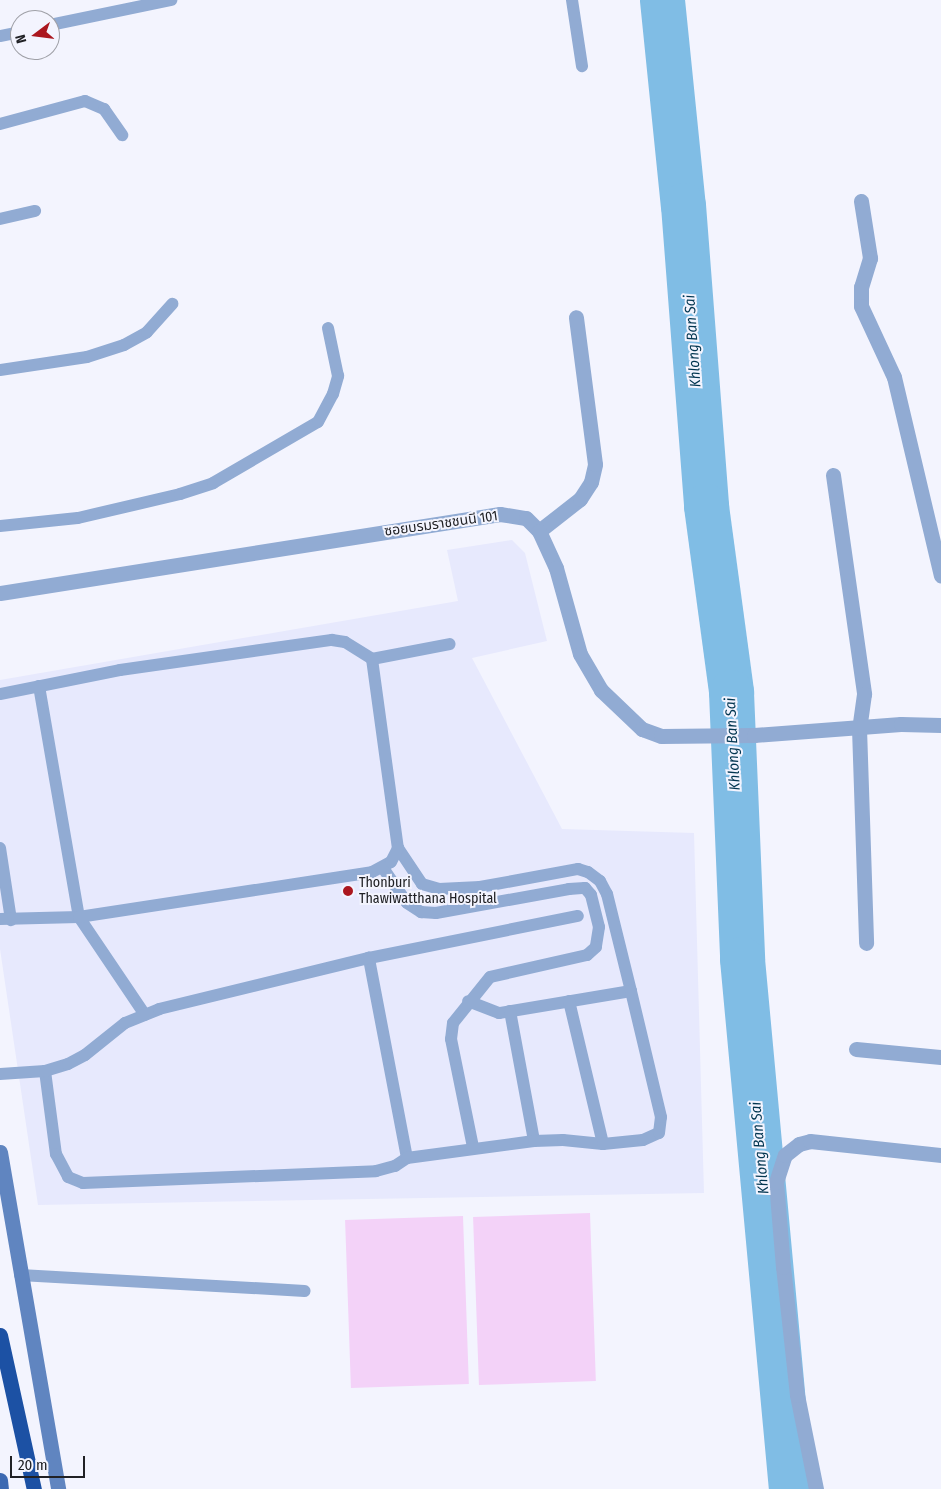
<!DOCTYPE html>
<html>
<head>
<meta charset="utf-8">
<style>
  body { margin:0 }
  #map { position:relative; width:941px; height:1489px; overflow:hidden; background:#f3f4fe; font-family:"Fira Sans Condensed","Noto Sans Thai",sans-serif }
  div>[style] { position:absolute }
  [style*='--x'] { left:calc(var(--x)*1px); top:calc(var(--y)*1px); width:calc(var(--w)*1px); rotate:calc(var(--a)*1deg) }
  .built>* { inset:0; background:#e7e9fd }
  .green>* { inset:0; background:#f3d2f8; transform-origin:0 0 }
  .river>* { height:45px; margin:-22.5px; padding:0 22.5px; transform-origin:22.5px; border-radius:22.5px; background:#80bde5 }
  .lane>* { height:12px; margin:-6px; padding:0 6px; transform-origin:6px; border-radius:6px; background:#91abd3 }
  .street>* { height:15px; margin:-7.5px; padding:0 7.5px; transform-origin:7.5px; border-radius:7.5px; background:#91abd3 }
  .secondary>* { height:15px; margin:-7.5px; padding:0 7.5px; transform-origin:7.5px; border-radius:7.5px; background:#6085c0 }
  .primary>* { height:15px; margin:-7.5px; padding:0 7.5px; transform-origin:7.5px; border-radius:7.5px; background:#3d6ab2 }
  .highway>* { height:15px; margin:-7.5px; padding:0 7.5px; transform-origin:7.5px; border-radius:7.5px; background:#1c51a4 }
  .dots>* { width:14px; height:14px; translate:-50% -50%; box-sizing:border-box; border:2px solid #f3f4fe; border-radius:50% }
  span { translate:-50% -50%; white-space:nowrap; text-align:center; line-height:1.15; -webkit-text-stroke:4px #f3f4fe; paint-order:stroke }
  .street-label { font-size:14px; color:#202125 }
  .poi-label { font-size:14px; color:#202125 }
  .left { translate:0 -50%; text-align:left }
  .water-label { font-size:15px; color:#013550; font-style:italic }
  .north { position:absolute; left:10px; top:10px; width:50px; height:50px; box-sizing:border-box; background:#f3f4fe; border:1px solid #9fa0a7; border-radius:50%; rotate:255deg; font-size:14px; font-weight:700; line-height:20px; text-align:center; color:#202125 }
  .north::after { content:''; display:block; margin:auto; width:18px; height:22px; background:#ab171f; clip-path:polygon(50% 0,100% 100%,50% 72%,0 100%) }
  .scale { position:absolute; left:10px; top:1456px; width:75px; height:22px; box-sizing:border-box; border:2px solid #202125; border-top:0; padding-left:6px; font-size:15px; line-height:18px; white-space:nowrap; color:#202125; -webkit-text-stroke:4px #f3f4fe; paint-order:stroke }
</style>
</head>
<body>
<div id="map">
  <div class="built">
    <div style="clip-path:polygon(512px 540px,525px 553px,547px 641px,472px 658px,562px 829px,694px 833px,704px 1193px,38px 1205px,0 949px,0 680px,458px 601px,447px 550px)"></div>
  </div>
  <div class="green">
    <div style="left:590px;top:1213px;width:168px;height:117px;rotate:88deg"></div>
    <div style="left:463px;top:1216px;width:168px;height:118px;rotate:88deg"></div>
  </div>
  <div class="river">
    <div style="--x:662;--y:0;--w:206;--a:84.2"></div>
    <div style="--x:683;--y:205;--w:302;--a:85.6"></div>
    <div style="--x:706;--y:506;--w:188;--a:82.3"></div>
    <div style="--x:731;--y:692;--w:267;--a:87.6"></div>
    <div style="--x:742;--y:959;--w:532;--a:84.72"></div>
  </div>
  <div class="lane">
    <div style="--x:572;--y:0;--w:67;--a:81.4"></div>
    <div style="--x:50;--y:25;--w:124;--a:-11.7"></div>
    <div style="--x:0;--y:36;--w:20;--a:-11"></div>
    <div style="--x:0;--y:124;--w:88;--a:-15.1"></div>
    <div style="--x:85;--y:101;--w:21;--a:23"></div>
    <div style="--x:104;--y:109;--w:32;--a:55"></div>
    <div style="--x:0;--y:219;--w:36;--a:-13"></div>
    <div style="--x:0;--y:370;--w:88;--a:-8.5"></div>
    <div style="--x:87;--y:357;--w:39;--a:-18"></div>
    <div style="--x:124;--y:345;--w:26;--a:-29"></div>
    <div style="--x:147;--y:332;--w:38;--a:-48"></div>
    <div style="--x:0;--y:526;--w:78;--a:-5.9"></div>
    <div style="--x:78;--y:518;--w:105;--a:-13.2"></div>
    <div style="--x:180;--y:494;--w:35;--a:-18"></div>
    <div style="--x:213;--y:483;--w:121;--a:-30.2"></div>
    <div style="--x:318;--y:422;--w:32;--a:-62"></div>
    <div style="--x:333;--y:394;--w:19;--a:-74"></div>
    <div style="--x:338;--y:376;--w:49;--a:-101.8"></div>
    <div style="--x:372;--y:659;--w:191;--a:82.2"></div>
    <div style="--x:398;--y:848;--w:43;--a:56.3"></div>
    <div style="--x:422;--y:884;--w:18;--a:16"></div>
    <div style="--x:439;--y:889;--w:41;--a:-2.8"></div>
    <div style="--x:480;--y:887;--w:100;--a:-10.4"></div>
    <div style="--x:578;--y:869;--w:10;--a:17"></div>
    <div style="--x:588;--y:872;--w:15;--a:37"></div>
    <div style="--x:600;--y:881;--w:15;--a:62"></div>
    <div style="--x:607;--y:894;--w:100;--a:76.1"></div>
    <div style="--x:631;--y:991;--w:134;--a:170.5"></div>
    <div style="--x:499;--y:1013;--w:33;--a:-159"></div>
    <div style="--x:39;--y:686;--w:234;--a:80.2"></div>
    <div style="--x:79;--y:917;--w:118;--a:56"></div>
    <div style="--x:0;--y:694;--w:122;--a:-11.3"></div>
    <div style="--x:120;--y:670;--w:214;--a:-8.1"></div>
    <div style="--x:332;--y:640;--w:13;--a:9"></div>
    <div style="--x:345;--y:642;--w:32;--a:32"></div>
    <div style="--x:372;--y:659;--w:79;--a:-10.9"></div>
    <div style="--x:0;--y:848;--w:73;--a:81.3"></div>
    <div style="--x:383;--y:868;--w:42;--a:55.6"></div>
    <div style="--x:407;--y:903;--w:17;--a:33"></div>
    <div style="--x:421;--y:912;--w:15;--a:4"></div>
    <div style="--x:436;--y:913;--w:135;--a:-10.2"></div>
    <div style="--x:569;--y:889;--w:16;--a:-4"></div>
    <div style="--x:585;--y:888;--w:9;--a:49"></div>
    <div style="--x:591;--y:895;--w:33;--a:76"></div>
    <div style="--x:599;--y:927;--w:20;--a:99"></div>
    <div style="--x:596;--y:947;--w:12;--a:138"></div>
    <div style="--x:587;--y:955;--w:99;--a:167.2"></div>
    <div style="--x:490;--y:977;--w:59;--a:128.8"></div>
    <div style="--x:453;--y:1023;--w:16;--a:97"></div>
    <div style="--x:451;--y:1039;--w:110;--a:78.5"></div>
    <div style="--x:0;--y:919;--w:79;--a:-1.5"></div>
    <div style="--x:79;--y:917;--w:296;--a:-8.7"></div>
    <div style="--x:372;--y:872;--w:21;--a:-28"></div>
    <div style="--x:391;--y:862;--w:16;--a:-63"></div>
    <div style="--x:569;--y:1001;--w:147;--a:76.6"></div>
    <div style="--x:510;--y:1011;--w:132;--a:79.5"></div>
    <div style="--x:45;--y:1071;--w:84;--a:82.5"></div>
    <div style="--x:56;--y:1154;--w:26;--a:62"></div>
    <div style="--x:68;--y:1177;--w:16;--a:22"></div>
    <div style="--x:83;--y:1183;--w:293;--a:-2.3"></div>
    <div style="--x:376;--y:1171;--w:20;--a:-15"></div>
    <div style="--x:395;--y:1166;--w:14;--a:-34"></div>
    <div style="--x:407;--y:1158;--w:204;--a:-100.8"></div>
    <div style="--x:0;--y:1074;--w:45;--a:-3.8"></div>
    <div style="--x:45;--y:1071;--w:24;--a:-17"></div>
    <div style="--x:68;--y:1064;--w:19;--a:-28"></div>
    <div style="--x:85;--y:1055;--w:51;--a:-38.7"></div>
    <div style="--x:125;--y:1023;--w:37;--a:-22"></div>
    <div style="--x:159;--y:1009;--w:216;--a:-13.7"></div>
    <div style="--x:369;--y:958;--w:213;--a:-11.4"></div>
    <div style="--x:407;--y:1158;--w:128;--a:-7.6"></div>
    <div style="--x:534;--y:1141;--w:29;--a:-2"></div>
    <div style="--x:563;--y:1140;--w:40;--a:5.7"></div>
    <div style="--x:603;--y:1144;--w:40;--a:-5.7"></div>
    <div style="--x:643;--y:1140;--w:17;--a:-24"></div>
    <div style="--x:659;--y:1133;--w:16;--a:-83"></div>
    <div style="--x:661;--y:1117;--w:130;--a:-103.4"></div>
    <div style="--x:20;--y:1275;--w:285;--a:3.2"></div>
  </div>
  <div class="street">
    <div style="--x:861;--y:201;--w:58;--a:81"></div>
    <div style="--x:870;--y:258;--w:30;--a:107"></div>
    <div style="--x:861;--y:287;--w:19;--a:90"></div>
    <div style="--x:861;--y:306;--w:78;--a:65.1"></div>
    <div style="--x:894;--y:377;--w:204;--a:76.7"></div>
    <div style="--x:833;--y:475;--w:221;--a:81.9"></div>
    <div style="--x:864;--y:694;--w:34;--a:98"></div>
    <div style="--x:859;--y:728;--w:215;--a:88.1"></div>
    <div style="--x:539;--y:531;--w:52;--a:-38"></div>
    <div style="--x:580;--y:499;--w:20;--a:-57"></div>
    <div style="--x:591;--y:482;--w:18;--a:-77"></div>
    <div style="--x:595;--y:464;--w:148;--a:-97.4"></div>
    <div style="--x:0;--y:593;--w:506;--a:-8.98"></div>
    <div style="--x:500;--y:514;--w:26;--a:9"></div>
    <div style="--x:526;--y:518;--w:18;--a:45"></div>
    <div style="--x:539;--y:531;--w:41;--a:65.3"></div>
    <div style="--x:556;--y:568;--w:89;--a:74.4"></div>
    <div style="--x:580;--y:654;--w:42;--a:59.7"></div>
    <div style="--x:601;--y:690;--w:57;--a:43.6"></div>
    <div style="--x:642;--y:729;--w:20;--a:20"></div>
    <div style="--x:661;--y:736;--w:93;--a:-0.6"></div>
    <div style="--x:754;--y:735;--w:147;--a:-4.3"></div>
    <div style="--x:901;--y:724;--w:40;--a:1.4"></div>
    <div style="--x:856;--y:1049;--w:85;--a:5.4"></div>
    <div style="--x:816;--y:1489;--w:96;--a:-101.4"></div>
    <div style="--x:797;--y:1395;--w:129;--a:-96.2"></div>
    <div style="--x:783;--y:1267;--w:85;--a:-94.7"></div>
    <div style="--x:776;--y:1182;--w:28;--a:-72"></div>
    <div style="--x:785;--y:1155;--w:18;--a:-38"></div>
    <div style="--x:799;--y:1144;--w:11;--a:-15"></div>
    <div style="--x:810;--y:1141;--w:132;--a:6.1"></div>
  </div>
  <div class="secondary">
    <div style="--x:0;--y:1152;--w:342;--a:80.2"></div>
  </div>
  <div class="primary">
    <div style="--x:0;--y:1480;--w:9;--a:84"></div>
  </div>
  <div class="highway">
    <div style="--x:0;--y:1335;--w:158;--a:77.6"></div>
  </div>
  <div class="dots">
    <div style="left:348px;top:891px;background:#ab171f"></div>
  </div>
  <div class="street-label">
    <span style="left:441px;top:524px;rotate:-8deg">ซอยบรมราชชนนี 101</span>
  </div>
  <div class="poi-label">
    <span class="left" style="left:359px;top:891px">Thonburi<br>Thawiwatthana Hospital</span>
  </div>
  <div class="water-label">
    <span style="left:693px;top:341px;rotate:-94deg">Khlong Ban Sai</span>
    <span style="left:733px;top:744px;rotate:-93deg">Khlong Ban Sai</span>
    <span style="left:760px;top:1148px;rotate:-95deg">Khlong Ban Sai</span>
  </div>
  <div class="north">N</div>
  <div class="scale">20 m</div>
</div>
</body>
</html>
